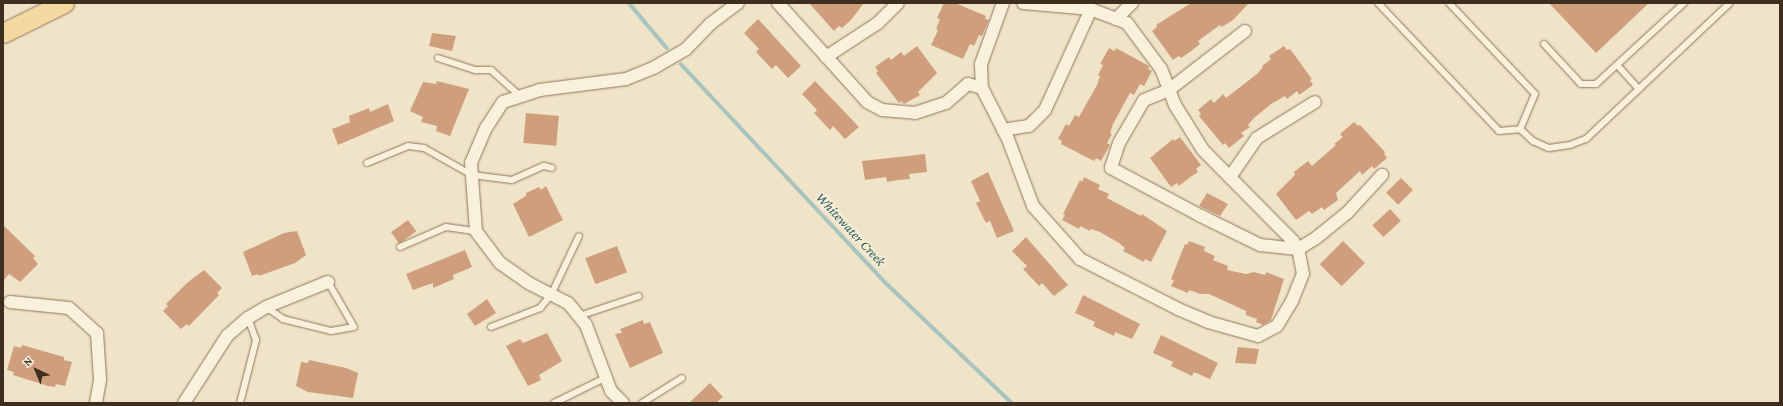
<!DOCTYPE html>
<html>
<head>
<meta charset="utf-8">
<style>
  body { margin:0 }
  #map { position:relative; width:1783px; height:406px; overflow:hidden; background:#f0e4c8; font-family:"Crimson Pro",serif }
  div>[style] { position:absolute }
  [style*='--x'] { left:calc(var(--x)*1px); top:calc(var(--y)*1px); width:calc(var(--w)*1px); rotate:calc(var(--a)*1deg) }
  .stream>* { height:3.5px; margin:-1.75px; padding:0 1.75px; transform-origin:1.75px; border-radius:1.75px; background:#a9c4bc }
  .building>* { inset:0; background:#cf9f7d; transform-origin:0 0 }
  .roads { filter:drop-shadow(0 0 1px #8d765c) drop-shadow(0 0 1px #8d765c) }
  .service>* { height:6px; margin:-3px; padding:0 3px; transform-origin:3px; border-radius:3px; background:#faf1dc }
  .minor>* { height:12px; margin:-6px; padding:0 6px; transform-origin:6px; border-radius:6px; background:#faf1dc }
  .primary>* { height:19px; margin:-9.5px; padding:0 9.5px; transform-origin:9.5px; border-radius:9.5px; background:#f3d9a0 }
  span { translate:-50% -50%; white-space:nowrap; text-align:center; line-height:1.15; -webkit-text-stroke:4px #f7eed8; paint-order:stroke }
  .water-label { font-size:14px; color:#2f5d5a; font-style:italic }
  .frame { position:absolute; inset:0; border:4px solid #3d2e20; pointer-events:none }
  .north { position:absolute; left:16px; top:350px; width:40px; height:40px; -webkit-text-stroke:3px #f7eed8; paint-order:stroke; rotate:316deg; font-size:11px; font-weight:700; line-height:16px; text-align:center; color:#3d2e20 }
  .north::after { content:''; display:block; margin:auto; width:14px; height:18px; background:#3d2e20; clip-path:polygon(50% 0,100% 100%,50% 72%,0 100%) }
</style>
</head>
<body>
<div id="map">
  <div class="stream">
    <div style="--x:629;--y:3;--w:59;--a:49.8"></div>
    <div style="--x:681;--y:64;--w:299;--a:46.9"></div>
    <div style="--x:885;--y:282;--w:175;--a:43.6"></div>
  </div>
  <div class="building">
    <div style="clip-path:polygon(809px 3px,864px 3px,851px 20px,842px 28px,839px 26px,834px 31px)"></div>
    <div style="clip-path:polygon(944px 3px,955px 3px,986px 16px,985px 19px,989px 20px,982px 36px,979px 35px,974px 46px,970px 44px,963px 59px,931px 45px,938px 30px,936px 29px,940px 19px,937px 18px)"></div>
    <div style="clip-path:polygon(1191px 3px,1249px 3px,1233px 20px,1222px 27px,1220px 25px,1198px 41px,1200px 44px,1191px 51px,1181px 58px,1179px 56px,1173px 60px,1152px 31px,1157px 27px,1156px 25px)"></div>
    <div style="clip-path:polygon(1549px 3px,1649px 3px,1596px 53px)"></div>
    <div style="clip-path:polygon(758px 19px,801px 66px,788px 78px,776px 65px,772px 69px,756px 52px,759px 49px,744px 33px)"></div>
    <div style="clip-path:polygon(432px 33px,456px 36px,452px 51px,429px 46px)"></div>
    <div style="clip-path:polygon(917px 46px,937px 73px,918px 92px,920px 95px,904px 104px,901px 101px,899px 103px,876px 73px,878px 71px,875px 67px,889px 57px,891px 60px,901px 52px,904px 56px)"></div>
    <div style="clip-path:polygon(1284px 46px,1287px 50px,1290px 49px,1312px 79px,1310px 80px,1313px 85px,1299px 95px,1297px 91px,1287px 99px,1285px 96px,1271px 104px,1254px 118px,1248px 125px,1250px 127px,1241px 133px,1244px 136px,1229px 148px,1225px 143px,1223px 145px,1199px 116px,1201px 114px,1198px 110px,1211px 99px,1214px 103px,1223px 94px,1226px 98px,1257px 74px,1263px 67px,1262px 66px,1271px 59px,1269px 56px)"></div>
    <div style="clip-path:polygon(1109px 48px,1115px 51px,1116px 48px,1149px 66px,1148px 69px,1152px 71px,1144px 86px,1140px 84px,1134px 95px,1130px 93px,1113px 124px,1110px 133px,1112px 134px,1107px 143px,1110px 145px,1101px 161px,1096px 158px,1094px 161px,1061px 144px,1062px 141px,1058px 139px,1066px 124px,1069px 126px,1075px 115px,1079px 117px,1097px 85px,1100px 76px,1098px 75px,1103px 65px,1100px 64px)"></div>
    <div style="clip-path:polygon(437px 81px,469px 89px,450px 136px,436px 131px,437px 126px,421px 122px,423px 117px,410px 111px,423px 82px,436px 84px)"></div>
    <div style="clip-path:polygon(815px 81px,859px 127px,845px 139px,833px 126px,830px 130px,814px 113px,817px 110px,802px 94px)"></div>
    <div style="clip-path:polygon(388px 104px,394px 121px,338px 145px,332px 129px,350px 122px,349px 116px,369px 108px,370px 112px)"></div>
    <div style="left:526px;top:113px;width:33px;height:30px;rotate:5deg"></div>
    <div style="clip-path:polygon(1354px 122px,1358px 126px,1360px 125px,1385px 152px,1384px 154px,1387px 158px,1374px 169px,1372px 166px,1362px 175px,1360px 171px,1336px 193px,1338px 200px,1324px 210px,1322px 207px,1312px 214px,1309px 211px,1296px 220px,1276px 194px,1295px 175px,1294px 172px,1308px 161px,1312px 166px,1336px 145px,1334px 144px,1343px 137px,1340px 134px)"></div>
    <div style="clip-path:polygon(1180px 137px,1201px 165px,1196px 169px,1198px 172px,1189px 178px,1179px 186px,1177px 183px,1171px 187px,1150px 158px,1173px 139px,1174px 141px)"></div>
    <div style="clip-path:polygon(925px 154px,927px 172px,909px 174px,910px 179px,898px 180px,887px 182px,886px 177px,865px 180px,862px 161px)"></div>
    <div style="clip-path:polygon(988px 172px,1014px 231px,997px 238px,990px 221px,986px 223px,976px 203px,980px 201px,971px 181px)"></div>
    <div style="clip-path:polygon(1084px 177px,1100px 185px,1098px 189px,1109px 194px,1107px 198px,1141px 216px,1142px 214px,1167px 231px,1151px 262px,1145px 259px,1144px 262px,1123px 251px,1125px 248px,1119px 243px,1100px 232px,1091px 229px,1090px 231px,1080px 226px,1079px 229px,1062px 220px,1065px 215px,1063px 214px,1080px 180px,1082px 182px)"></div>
    <div style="left:1401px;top:178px;width:17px;height:21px;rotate:45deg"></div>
    <div style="clip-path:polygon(546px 186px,563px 220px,529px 237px,513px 204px,526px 196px,526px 193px,539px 187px,541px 190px)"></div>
    <div style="clip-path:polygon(1207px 193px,1228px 204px,1220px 216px,1199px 206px)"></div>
    <div style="left:1390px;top:209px;width:16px;height:24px;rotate:47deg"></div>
    <div style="left:408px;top:220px;width:14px;height:21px;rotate:54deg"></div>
    <div style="clip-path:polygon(3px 225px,35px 256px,33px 258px,38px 264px,20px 282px,9px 274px,3px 281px)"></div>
    <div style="clip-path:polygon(297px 231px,306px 255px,295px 263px,259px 276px,258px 274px,252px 276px,243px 252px,284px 233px)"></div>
    <div style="clip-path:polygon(1026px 237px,1068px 285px,1054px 296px,1042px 283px,1039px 286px,1023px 269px,1027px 266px,1012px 251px)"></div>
    <div style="clip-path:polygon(1189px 241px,1205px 247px,1204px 251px,1215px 256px,1213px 260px,1228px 266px,1227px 270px,1246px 274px,1254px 272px,1265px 275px,1266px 272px,1284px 279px,1271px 320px,1263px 325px,1256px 322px,1257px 319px,1246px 315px,1246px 311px,1209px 294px,1200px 294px,1189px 290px,1188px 293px,1171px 286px,1174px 281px,1171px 279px,1185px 244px,1187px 245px)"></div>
    <div style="left:1343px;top:241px;width:31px;height:33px;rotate:45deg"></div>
    <div style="left:617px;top:246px;width:28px;height:34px;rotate:69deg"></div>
    <div style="clip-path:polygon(465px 250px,472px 267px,453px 275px,454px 279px,433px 288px,433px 283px,413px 290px,406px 274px)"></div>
    <div style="clip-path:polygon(204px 270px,222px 288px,217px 293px,219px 295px,189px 326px,187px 324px,181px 329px,163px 311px,168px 306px,166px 304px,188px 282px)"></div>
    <div style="clip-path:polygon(1083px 295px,1140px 324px,1132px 339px,1115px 332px,1114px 336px,1093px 326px,1095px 322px,1075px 313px)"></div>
    <div style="clip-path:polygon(487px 299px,496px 313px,475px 326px,467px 314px)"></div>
    <div style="clip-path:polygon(643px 320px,644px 324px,650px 322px,663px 353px,630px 368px,615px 334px,622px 333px,620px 329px)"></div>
    <div style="clip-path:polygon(547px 333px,562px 361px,539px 375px,541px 380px,528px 386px,506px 346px,520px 339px,523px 343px)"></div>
    <div style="clip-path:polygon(1161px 335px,1218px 363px,1210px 379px,1194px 372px,1192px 376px,1171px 366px,1173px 362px,1153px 353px)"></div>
    <div style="clip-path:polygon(22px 345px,64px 357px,64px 360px,72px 362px,65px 386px,56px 384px,55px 387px,48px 386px,13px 375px,14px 372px,7px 370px,14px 346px,21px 348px)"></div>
    <div style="clip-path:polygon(1238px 347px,1259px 349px,1256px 364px,1235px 363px)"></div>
    <div style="clip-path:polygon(309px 360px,346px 368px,358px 373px,353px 398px,308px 392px,296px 386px,301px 362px,308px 363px)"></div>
    <div style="clip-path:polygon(710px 383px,723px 397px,716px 403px,689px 403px)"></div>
  </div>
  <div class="roads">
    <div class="service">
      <div style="--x:1378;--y:3;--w:176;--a:46.6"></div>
      <div style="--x:1499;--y:131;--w:21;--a:-5"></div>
      <div style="--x:1520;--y:129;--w:18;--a:43"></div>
      <div style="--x:1533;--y:141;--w:17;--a:24"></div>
      <div style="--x:1549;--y:148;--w:21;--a:-8"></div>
      <div style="--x:1570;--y:145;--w:17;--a:-21"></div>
      <div style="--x:1586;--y:139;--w:198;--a:-43.4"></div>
      <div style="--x:1449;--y:3;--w:125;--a:46.6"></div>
      <div style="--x:1535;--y:94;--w:38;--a:113"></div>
      <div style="--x:1544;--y:44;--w:54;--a:47.2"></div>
      <div style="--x:1581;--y:84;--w:15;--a:0"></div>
      <div style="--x:1596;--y:84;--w:120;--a:-42.6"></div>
      <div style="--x:438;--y:58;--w:40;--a:18"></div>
      <div style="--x:476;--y:70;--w:15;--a:0"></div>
      <div style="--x:491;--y:70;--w:39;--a:42"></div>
      <div style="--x:1618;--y:66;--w:31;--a:48"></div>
      <div style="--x:367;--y:163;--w:44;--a:-22.5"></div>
      <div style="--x:408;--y:146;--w:16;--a:7"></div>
      <div style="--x:424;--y:148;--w:55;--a:29.4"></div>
      <div style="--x:472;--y:175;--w:40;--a:7.1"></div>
      <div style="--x:512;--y:180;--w:35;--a:-24"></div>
      <div style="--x:544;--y:166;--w:8;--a:14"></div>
      <div style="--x:400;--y:247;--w:50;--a:-23.5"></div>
      <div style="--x:446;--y:227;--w:30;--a:8"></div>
      <div style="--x:266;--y:307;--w:21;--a:35"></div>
      <div style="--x:283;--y:319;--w:49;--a:14"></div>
      <div style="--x:331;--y:331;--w:23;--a:-10"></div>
      <div style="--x:354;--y:327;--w:52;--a:-120"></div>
      <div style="--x:579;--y:316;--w:63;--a:-18.4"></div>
      <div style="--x:491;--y:327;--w:53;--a:-21.2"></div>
      <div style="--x:540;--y:308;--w:17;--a:-50"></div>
      <div style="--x:551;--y:295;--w:65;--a:-64.6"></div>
      <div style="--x:240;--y:403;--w:65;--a:-75.7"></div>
      <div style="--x:256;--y:340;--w:23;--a:-110"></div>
      <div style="--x:554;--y:403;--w:57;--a:-26.1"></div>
      <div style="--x:642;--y:403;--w:47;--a:-32"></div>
    </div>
    <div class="minor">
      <div style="--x:778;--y:3;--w:133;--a:48"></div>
      <div style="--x:867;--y:102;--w:17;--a:28"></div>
      <div style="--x:882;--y:110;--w:33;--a:5"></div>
      <div style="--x:915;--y:113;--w:33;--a:-18"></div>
      <div style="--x:946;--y:103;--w:29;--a:-41"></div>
      <div style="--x:968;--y:84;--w:15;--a:16"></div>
      <div style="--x:1003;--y:3;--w:65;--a:109.8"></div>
      <div style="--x:981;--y:64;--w:24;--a:88"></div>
      <div style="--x:982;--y:88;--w:57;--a:63"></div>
      <div style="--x:1008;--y:139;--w:72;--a:69.5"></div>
      <div style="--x:1033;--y:206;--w:71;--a:48.4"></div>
      <div style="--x:1080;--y:259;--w:110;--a:27"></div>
      <div style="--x:1178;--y:309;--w:33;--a:23"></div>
      <div style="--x:1208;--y:322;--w:52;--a:15.6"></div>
      <div style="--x:1258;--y:336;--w:21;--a:-28"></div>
      <div style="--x:1277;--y:326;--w:29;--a:-59"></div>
      <div style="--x:1292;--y:301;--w:29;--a:-68"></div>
      <div style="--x:1303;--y:274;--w:25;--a:-101"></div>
      <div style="--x:1298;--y:249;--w:9;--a:-122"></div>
      <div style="--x:1293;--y:241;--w:128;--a:-134.7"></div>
      <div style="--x:1203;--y:150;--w:53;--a:-121.9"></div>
      <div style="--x:1175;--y:105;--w:39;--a:-111"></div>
      <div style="--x:1161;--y:69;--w:57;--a:-126.5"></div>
      <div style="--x:1127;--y:23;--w:39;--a:-159"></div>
      <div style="--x:1091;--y:9;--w:68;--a:-175"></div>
      <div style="--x:1116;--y:19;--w:23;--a:-45"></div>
      <div style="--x:1245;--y:31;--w:96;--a:142.2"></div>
      <div style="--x:1169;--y:90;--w:27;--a:158"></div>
      <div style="--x:1144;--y:100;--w:50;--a:120.2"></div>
      <div style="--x:1119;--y:143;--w:26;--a:108"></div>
      <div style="--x:1111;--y:168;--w:102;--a:28.1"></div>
      <div style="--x:1201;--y:216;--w:66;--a:26.2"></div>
      <div style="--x:1260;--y:245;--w:38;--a:6"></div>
      <div style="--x:1298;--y:249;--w:21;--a:-31"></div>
      <div style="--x:1316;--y:238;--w:40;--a:-39"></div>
      <div style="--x:1347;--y:213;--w:52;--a:-47.4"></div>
      <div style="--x:826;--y:57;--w:62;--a:-33.2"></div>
      <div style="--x:878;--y:23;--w:28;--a:-45"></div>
      <div style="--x:1003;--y:130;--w:26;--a:-9"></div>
      <div style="--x:1029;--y:126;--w:23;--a:-45"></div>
      <div style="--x:1045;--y:110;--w:111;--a:-65.5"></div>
      <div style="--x:1230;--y:177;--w:47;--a:-55.3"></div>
      <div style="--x:1257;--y:138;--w:68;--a:-31.8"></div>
      <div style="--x:10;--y:302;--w:59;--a:5.8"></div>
      <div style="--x:69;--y:308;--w:38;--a:42"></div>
      <div style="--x:97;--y:333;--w:47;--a:86.3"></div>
      <div style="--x:100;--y:380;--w:23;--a:100"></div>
      <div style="--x:184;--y:403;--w:80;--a:-57.3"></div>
      <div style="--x:227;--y:336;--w:28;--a:-41"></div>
      <div style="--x:248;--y:318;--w:21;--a:-31"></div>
      <div style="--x:266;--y:307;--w:67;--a:-22"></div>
      <div style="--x:623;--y:403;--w:17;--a:-135"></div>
      <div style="--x:611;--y:391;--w:71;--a:-110.7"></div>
      <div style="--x:586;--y:325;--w:28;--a:-129"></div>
      <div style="--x:568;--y:303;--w:42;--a:-153.4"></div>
      <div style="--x:530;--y:284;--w:37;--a:-145"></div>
      <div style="--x:500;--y:263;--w:40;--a:-127"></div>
      <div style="--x:476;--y:231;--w:68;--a:-94.2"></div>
      <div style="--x:471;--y:163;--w:38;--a:-67"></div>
      <div style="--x:486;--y:128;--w:31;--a:-57"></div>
      <div style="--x:503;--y:102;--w:39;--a:-18"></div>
      <div style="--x:540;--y:90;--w:87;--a:-7.3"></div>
      <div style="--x:626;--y:79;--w:31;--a:-22"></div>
      <div style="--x:655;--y:67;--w:36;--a:-30"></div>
      <div style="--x:686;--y:49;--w:35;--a:-46"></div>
      <div style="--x:710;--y:24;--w:35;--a:-37"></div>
    </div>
    <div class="primary">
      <div style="--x:3;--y:33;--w:68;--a:-26.2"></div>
    </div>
  </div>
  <div class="water-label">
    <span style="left:851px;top:229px;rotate:47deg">Whitewater Creek</span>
  </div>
  <div class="frame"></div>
  <div class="north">N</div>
</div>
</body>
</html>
